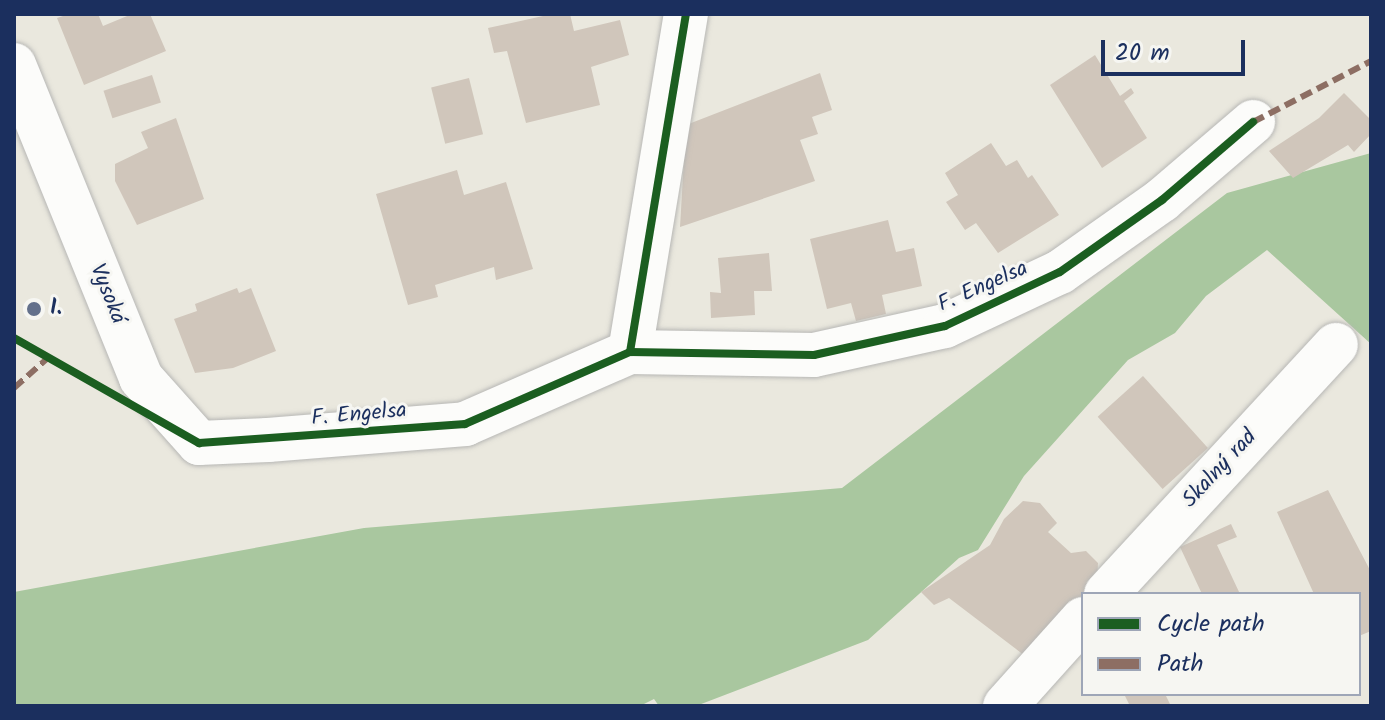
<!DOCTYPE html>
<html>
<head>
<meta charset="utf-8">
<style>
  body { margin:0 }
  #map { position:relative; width:1385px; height:720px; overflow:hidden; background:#eae8de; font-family:Kalam,sans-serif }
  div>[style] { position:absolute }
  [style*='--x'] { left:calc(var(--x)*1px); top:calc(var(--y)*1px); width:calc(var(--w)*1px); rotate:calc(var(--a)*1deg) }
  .forest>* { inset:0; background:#a9c79f }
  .building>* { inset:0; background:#d0c6bb; transform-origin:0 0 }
  .roads { filter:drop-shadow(0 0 2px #b7b7b5) drop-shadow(0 0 2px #b7b7b5) }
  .minor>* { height:44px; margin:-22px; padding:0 22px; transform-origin:22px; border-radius:22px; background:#fcfcfa }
  .quiet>* { height:6px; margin-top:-3px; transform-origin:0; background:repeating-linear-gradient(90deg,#8d6e63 0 12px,transparent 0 18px) }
  .cycleway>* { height:8px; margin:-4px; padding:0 4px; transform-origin:4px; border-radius:4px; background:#1b5e20 }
  .dots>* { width:22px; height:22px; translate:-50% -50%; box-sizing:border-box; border:4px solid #f6f6f2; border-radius:50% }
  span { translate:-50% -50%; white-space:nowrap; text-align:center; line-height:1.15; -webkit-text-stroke:6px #f6f6f2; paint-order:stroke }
  .street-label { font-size:22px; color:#1b2f5e }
  .poi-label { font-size:22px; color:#1b2f5e; font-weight:700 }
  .left { translate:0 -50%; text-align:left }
  .frame { position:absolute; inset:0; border:16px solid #1b2f5e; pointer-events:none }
  .legend { position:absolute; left:1081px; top:592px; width:280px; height:104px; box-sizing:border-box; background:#f6f6f2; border:2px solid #9ea6b7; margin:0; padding:10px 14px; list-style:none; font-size:24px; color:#1b2f5e }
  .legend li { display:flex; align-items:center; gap:16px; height:40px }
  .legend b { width:40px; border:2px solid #9ea6b7 }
  .scale { position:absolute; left:1101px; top:40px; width:144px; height:36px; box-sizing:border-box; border:4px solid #1b2f5e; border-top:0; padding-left:10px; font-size:24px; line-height:28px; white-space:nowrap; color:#1b2f5e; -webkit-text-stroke:6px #f6f6f2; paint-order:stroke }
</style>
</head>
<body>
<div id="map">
  <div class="forest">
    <div style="clip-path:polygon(1371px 153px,1371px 344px,1267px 250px,1206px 296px,1175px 333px,1128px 360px,1024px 476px,978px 550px,959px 558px,868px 640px,696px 706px,659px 706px,654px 699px,640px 706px,14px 706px,14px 592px,364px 528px,842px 488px,1227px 193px)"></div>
  </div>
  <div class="building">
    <div style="clip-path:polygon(69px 14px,98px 14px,103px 26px,132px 14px,150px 14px,166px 51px,84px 85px,57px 18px)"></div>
    <div style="clip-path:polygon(552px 14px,570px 14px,574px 31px,620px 20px,629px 55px,591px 67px,600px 105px,526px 123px,507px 51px,494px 53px,488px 28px)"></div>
    <div style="clip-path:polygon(1095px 55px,1120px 96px,1131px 88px,1134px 93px,1124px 101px,1147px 138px,1102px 168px,1050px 85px)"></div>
    <div style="clip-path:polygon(820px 73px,832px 110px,812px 117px,818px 134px,800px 140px,815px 181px,680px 227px,686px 125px)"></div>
    <div style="left:152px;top:75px;width:29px;height:51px;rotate:72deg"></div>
    <div style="left:469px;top:78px;width:58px;height:39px;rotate:76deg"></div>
    <div style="clip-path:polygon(1344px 93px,1371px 120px,1371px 134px,1354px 152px,1348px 145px,1293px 178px,1269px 151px,1319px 118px)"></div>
    <div style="clip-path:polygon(176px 118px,204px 199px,137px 225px,115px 181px,115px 164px,148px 148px,141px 132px)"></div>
    <div style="clip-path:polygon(991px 143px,1006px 166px,1017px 160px,1028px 178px,1032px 175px,1059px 215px,998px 253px,976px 223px,965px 230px,946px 202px,958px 195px,945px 173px)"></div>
    <div style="clip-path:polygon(457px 170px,464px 195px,506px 182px,533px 269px,496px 280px,494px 267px,435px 285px,438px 297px,408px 305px,376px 194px)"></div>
    <div style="clip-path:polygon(888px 220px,896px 252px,914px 248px,922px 286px,882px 295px,886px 314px,856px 321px,851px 303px,827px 309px,810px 239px)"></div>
    <div style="clip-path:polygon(769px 253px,772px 291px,754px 291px,755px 315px,711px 318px,710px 292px,721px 293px,718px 258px)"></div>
    <div style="clip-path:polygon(237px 288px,239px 293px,251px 288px,276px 351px,233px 368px,195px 373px,174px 319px,197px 311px,195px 304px)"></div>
    <div style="left:1143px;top:376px;width:97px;height:61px;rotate:48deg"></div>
    <div style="clip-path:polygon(1328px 490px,1371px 572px,1371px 631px,1359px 636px,1359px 594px,1314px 594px,1277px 512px)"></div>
    <div style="clip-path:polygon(1023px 501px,1040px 503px,1057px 523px,1048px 532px,1071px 553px,1086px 551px,1098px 563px,1097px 580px,1083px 601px,1029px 659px,949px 598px,934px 605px,921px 592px,990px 545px,1004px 519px)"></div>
    <div style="clip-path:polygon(1231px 524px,1237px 537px,1217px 545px,1240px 594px,1202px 594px,1180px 547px)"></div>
    <div style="clip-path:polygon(1124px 694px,1165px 694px,1171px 706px,1130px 706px)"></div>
  </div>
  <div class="roads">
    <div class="minor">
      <div style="--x:14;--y:65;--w:338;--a:67.9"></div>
      <div style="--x:141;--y:378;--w:87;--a:48.3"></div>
      <div style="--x:199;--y:443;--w:69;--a:-2.5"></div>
      <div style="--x:268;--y:440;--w:198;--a:-4.6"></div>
      <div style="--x:465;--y:424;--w:180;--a:-23.6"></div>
      <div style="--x:630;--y:352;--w:343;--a:-80.6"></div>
      <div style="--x:630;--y:352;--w:184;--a:0.9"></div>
      <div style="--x:814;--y:355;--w:134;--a:-12.5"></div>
      <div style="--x:945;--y:326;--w:127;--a:-25.2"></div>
      <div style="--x:1060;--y:272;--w:125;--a:-35.2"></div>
      <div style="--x:1162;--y:200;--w:120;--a:-40.6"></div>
      <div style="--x:1106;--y:594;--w:339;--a:-47.3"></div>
      <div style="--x:1005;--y:706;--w:117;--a:-48.1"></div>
    </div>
  </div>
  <div class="quiet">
    <div style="--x:1253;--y:122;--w:133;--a:-27.3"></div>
    <div style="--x:14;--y:388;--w:48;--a:-41.6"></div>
  </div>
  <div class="cycleway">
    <div style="--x:14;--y:338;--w:213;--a:29.6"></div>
    <div style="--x:199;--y:443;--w:267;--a:-4.1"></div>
    <div style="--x:465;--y:424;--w:180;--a:-23.6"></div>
    <div style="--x:630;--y:352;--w:343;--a:-80.6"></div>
    <div style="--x:630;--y:352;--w:184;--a:0.9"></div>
    <div style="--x:814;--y:355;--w:134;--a:-12.5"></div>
    <div style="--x:945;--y:326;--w:127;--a:-25.2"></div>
    <div style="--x:1060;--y:272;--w:125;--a:-35.2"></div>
    <div style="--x:1162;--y:200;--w:120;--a:-40.6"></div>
  </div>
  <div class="dots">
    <div style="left:34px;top:309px;background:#63708b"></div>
  </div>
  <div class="street-label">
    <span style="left:983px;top:287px;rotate:-24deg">F. Engelsa</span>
    <span style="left:107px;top:294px;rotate:68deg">Vysoká</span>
    <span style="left:359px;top:415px;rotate:-5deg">F. Engelsa</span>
    <span style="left:1220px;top:469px;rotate:-47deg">Skalný rad</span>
  </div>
  <div class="poi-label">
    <span class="left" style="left:50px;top:309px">I.</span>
  </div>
  <div class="frame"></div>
  <ul class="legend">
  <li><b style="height:10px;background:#1b5e20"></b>Cycle path</li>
  <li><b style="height:10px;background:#8d6e63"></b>Path</li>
  </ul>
  <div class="scale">20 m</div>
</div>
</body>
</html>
